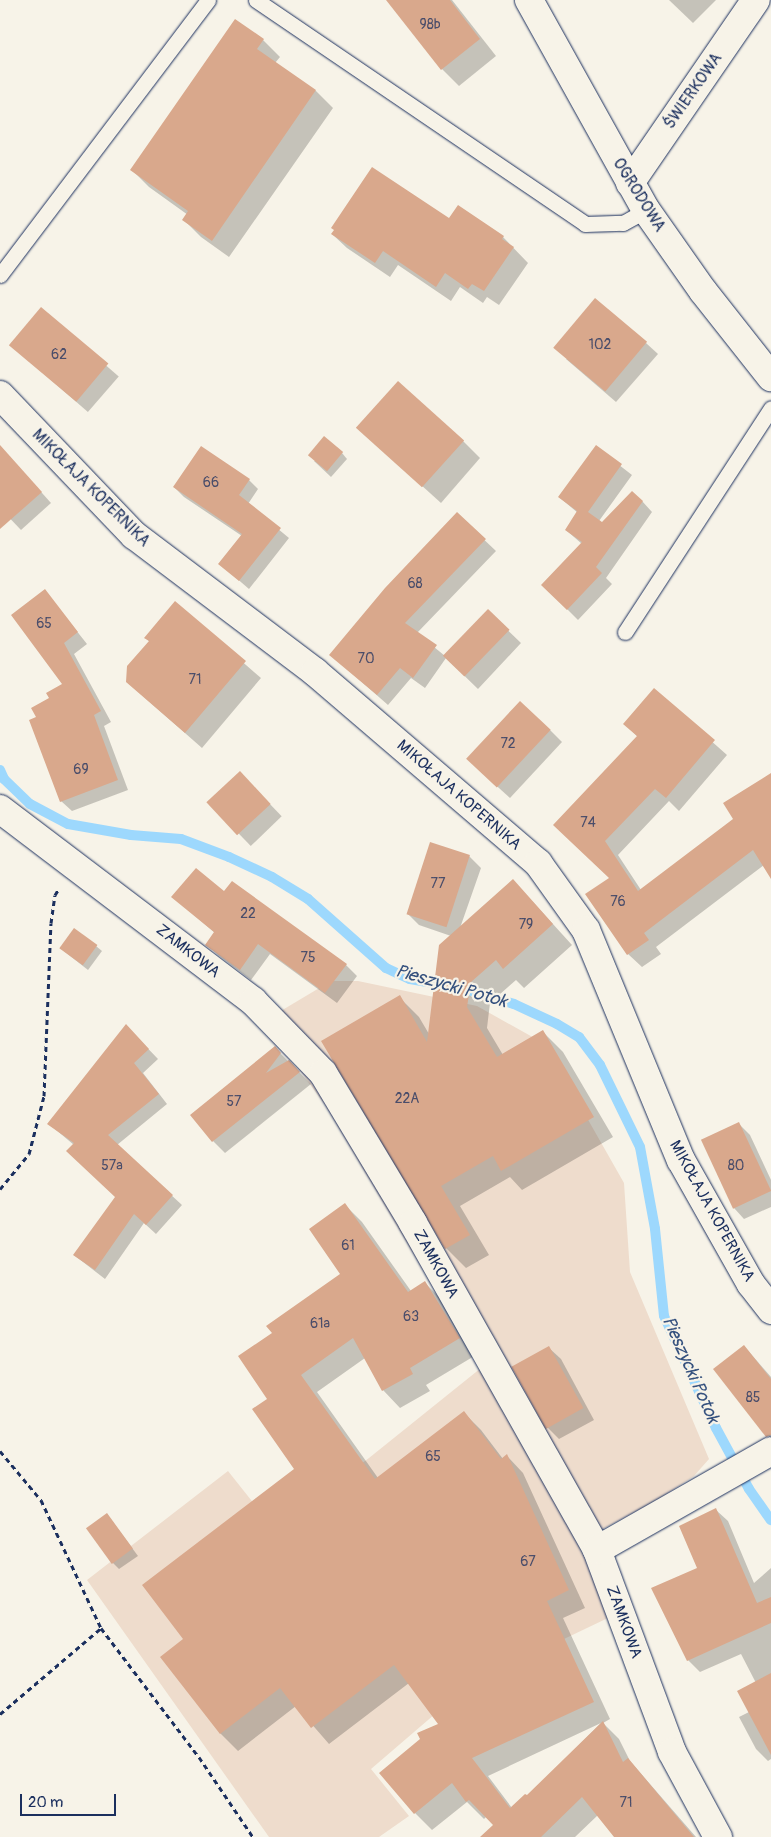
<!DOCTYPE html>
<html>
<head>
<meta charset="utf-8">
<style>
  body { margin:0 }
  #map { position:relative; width:771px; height:1837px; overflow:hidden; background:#f7f3e8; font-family:Pangolin,sans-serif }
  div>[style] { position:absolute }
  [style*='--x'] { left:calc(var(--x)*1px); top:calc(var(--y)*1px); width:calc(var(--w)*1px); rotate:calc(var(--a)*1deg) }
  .built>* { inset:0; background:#eedccc }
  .shadow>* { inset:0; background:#0003; transform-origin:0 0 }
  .stream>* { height:10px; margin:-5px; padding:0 5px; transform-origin:5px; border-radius:5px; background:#9dd8fd }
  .building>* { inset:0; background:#d9a88c; transform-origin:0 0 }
  .path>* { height:3px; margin-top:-1.5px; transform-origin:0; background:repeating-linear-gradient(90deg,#1b2f5e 0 5px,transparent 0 9px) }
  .roads { filter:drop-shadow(0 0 1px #1b2f5e) drop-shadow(0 0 1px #1b2f5e) }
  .lane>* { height:15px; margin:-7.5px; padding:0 7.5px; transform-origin:7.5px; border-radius:7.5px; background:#f7f3e8 }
  .street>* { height:28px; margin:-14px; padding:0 14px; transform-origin:14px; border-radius:14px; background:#f7f3e8 }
  .secondary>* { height:28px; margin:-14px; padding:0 14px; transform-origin:14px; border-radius:14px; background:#f7f3e8 }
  span { translate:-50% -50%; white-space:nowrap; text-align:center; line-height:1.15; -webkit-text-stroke:4.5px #f7f3e8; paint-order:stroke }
  .number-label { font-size:14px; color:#4a4d6a }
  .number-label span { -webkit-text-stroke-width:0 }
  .street-label { font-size:16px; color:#1b2f5e }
  .water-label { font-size:18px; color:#35517e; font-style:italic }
  .scale { position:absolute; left:20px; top:1794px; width:96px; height:22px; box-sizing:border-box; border:2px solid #1b2f5e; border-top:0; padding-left:6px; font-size:15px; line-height:18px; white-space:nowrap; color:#1b2f5e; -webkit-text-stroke:4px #f7f3e8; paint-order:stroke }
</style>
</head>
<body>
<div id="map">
  <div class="built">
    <div style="clip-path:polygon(331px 981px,358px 981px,477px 1006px,545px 1044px,624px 1183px,630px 1272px,709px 1459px,694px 1476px,657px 1500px,578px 1542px,610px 1617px,564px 1639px,435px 1714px,371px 1769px,409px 1816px,379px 1837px,269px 1837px,87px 1580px,228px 1471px,274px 1529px,369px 1458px,481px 1368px,325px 1105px,264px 1021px)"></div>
  </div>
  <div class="shadow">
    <div style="clip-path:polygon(388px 0,452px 0,496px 56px,459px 86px,442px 69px)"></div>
    <div style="clip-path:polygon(669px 0,716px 0,693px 23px)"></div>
    <div style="clip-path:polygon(263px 40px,280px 57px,275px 63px,316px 91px,333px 108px,229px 257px,201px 237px,184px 220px,188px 215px,149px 187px,132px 170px)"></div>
    <div style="clip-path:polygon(458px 207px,503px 237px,528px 263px,499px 305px,487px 297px,483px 303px,460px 287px,451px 301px,398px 265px,390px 277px,347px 248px,332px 234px,449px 219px)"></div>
    <div style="left:41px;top:309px;width:103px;height:47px;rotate:41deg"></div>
    <div style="clip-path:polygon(646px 343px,658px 354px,616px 402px,566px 359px)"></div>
    <div style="clip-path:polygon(358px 428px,463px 441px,480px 458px,441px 503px)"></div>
    <div style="clip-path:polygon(0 446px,51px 503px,21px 530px,0 508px)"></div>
    <div style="clip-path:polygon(596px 447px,632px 475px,599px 521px,602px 523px,642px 501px,652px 512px,606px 578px,612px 584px,578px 620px,543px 585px,582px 544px,566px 530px,578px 513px,559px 497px)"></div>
    <div style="clip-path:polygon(342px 453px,347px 459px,331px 477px,314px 461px)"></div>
    <div style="clip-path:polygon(249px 480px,258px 489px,248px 504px,289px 538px,249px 589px,220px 564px,242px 536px,184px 497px,174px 487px)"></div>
    <div style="clip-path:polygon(457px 514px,496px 551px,417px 633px,445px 656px,488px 611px,521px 643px,478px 689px,446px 658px,425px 688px,411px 678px,388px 705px,331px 655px)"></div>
    <div style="clip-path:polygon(45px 591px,87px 644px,74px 654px,111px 722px,104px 726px,128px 790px,72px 811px,61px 801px,38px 718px,64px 684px)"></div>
    <div style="clip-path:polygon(175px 603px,261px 678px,202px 748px,127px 682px,150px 642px,146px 638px)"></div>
    <div style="clip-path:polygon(654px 690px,727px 755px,679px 811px,669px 801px,618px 855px,641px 890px,734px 819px,771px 774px,771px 876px,764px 865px,656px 947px,661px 954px,642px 967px,628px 954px,610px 878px,568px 838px,638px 737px,625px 724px)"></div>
    <div style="clip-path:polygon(550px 730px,562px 742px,510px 798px,479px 770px)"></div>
    <div style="left:240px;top:773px;width:60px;height:43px;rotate:46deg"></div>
    <div style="clip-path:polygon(469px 856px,481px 868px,460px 928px,532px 901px,572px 945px,524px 988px,516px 980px,490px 1003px,487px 1028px,503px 1055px,543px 1032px,563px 1052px,613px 1137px,522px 1190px,510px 1177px,460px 1206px,489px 1255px,466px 1268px,446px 1248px,399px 997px,419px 1017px,429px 1034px,451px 936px,419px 925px,407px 913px)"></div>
    <div style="clip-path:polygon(225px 893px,346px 965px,357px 976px,337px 1003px,270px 954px,251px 980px,218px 955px,207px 944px,215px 933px,173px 897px)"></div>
    <div style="clip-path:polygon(96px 946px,102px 951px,88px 970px,60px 948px)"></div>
    <div style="clip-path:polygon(135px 1035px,158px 1059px,143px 1073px,167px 1104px,117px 1145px,182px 1205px,156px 1234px,144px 1223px,105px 1279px,74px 1255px,117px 1197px,74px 1145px,49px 1124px)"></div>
    <div style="clip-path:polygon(275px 1048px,311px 1084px,225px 1153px,213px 1141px)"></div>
    <div style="clip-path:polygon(739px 1124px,750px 1135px,771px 1180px,771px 1207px,744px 1219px,734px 1208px)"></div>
    <div style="clip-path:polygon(evenodd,345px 1205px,362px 1222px,411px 1291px,425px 1283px,442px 1300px,476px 1355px,426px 1385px,430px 1391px,400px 1408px,383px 1390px,365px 1358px,317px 1392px,378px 1478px,464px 1413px,481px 1430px,503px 1459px,507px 1456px,523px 1473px,585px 1608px,563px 1618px,610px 1719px,603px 1723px,619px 1739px,630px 1761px,696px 1837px,616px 1837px,598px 1815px,575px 1837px,506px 1837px,486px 1817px,484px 1819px,467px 1802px,432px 1830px,415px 1813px,440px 1724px,409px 1683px,329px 1744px,296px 1706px,238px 1751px,221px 1734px,162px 1657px,185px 1640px,296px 1469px,269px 1399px,273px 1334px,342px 1274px,345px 1205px,601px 1723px,527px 1797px,512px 1808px,488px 1776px,601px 1723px)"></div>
    <div style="clip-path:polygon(744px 1346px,771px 1377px,771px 1438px,760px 1427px)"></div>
    <div style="clip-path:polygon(549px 1348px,561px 1359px,594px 1420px,559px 1439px,547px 1427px)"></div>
    <div style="clip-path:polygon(716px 1510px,728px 1521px,754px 1583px,771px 1568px,771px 1759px,768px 1761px,756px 1749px,739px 1717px,749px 1712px,756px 1683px,741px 1654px,700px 1672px,688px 1660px,698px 1568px)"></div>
    <div style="clip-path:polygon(107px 1514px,138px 1556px,119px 1569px,113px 1563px)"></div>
  </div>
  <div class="stream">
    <div style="--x:0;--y:770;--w:10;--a:66"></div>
    <div style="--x:4;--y:779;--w:36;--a:44"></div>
    <div style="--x:30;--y:804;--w:43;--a:27.8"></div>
    <div style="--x:68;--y:824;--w:64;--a:9.9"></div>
    <div style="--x:131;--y:835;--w:50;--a:4.6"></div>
    <div style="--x:181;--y:839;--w:51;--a:20.6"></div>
    <div style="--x:229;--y:857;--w:47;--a:24.9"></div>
    <div style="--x:272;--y:877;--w:42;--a:31.4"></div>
    <div style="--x:308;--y:899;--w:104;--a:41.5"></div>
    <div style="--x:386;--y:968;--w:26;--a:25"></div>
    <div style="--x:410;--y:979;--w:53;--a:9.8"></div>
    <div style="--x:462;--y:988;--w:54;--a:17.1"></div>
    <div style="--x:514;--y:1004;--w:47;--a:24.9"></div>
    <div style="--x:557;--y:1024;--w:26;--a:31"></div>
    <div style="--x:579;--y:1037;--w:35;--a:53"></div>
    <div style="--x:600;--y:1065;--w:91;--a:64"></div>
    <div style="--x:640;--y:1147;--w:83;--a:79.6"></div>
    <div style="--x:655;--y:1229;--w:87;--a:84.1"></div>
    <div style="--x:664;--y:1316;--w:123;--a:65.1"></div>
    <div style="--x:716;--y:1428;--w:69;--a:61.6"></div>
    <div style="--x:749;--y:1489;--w:38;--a:55"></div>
  </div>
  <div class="building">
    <div style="clip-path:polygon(386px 0,450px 0,480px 39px,441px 70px)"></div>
    <div style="clip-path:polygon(235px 19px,264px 39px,257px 49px,316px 90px,212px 241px,182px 220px,188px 211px,130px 170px)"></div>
    <div style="clip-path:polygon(372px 167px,449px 218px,458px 205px,504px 236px,502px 239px,514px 247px,484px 291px,472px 284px,468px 289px,445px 273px,436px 287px,383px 251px,375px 263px,331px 234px,334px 230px,331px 228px)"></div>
    <div style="left:595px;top:298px;width:68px;height:65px;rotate:40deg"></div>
    <div style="left:41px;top:307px;width:88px;height:50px;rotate:40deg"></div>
    <div style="left:398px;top:381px;width:89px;height:63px;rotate:42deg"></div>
    <div style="left:324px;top:436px;width:25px;height:25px;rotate:40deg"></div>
    <div style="clip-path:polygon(0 445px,42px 492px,0 529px)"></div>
    <div style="clip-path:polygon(596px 445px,622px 464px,588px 512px,602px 522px,632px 491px,643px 501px,596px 567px,602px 573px,567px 610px,541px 585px,582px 542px,565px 530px,577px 511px,558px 497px)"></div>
    <div style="clip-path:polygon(201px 446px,250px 479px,239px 495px,281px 528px,239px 581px,218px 564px,242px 534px,173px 487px)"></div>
    <div style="clip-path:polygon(457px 512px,486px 539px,405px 623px,437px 645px,413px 678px,400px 668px,377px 695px,329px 655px,385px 588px)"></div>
    <div style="clip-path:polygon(45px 589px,78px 632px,64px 643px,101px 711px,94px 715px,118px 780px,60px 802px,29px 720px,36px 717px,31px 708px,49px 698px,46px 693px,62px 684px,11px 615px)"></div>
    <div style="clip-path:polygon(175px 601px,246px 661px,185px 733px,126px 682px,127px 666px,149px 641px,144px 638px)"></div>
    <div style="left:488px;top:609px;width:30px;height:65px;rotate:44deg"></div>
    <div style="clip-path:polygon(654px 688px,715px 740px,666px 798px,655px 789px,605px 841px,638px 891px,733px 819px,723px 803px,771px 773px,771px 879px,753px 850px,644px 933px,649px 940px,627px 955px,585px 894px,609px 878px,553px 825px,637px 736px,623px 724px)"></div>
    <div style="left:520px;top:701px;width:42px;height:79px;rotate:43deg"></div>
    <div style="left:240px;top:771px;width:45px;height:46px;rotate:47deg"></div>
    <div style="left:430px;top:842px;width:42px;height:76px;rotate:18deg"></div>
    <div style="clip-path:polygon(196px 868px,224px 891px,232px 881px,347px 964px,325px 993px,258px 944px,240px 970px,205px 945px,214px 932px,171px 897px)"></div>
    <div style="clip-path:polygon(513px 879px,553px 924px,503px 969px,496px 960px,471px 982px,467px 1007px,497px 1057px,543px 1030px,594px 1117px,501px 1171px,493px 1156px,441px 1186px,470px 1235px,445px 1249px,321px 1041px,400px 995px,427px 1042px,439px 945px)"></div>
    <div style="left:74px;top:928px;width:29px;height:25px;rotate:36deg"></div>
    <div style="clip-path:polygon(126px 1024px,149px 1049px,134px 1063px,159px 1094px,108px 1135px,173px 1195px,146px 1225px,134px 1214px,95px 1270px,73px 1255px,115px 1197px,66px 1151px,74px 1143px,47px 1124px)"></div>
    <div style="clip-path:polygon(275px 1046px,281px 1053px,266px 1073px,289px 1060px,300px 1072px,212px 1142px,190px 1115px)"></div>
    <div style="left:739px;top:1122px;width:76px;height:42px;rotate:65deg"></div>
    <div style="clip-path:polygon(345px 1203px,408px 1292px,425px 1281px,460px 1338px,410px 1368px,413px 1374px,382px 1391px,353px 1338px,301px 1375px,375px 1479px,464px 1411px,501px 1459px,507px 1454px,569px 1590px,547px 1601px,594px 1702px,472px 1758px,510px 1808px,525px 1794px,527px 1795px,603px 1721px,623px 1762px,628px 1758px,694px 1837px,614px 1837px,582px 1797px,541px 1837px,480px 1837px,493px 1825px,469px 1800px,466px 1802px,452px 1783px,414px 1814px,379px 1773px,420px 1739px,417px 1733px,438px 1724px,394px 1665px,311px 1728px,280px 1688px,220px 1734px,160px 1657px,183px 1639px,142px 1585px,294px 1469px,252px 1409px,267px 1399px,238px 1356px,272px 1333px,266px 1326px,340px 1274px,309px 1229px)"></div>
    <div style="clip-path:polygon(744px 1345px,771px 1379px,771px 1435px,766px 1437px,713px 1369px)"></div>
    <div style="left:549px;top:1346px;width:71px;height:43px;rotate:61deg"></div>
    <div style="clip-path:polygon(716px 1508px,757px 1603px,771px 1597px,771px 1623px,687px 1661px,651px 1588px,697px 1568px,679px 1526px)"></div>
    <div style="left:107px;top:1513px;width:44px;height:26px;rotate:54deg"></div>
    <div style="clip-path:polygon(771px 1673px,771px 1755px,737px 1691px)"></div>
  </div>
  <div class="path">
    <div style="--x:0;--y:1189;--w:45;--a:-50.4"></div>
    <div style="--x:29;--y:1154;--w:60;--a:-75.5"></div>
    <div style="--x:44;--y:1096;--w:173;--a:-87.7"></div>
    <div style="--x:51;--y:923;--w:28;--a:-82"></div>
    <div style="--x:55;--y:895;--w:6;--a:-59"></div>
    <div style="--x:0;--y:1451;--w:64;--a:50.1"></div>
    <div style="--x:41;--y:1500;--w:141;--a:64.9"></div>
    <div style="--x:0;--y:1714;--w:133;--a:-40.4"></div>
    <div style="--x:101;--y:1628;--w:162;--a:52.8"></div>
    <div style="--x:199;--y:1757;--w:97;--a:56"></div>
  </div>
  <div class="roads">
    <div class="lane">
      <div style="--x:256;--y:0;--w:398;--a:34.2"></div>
      <div style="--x:585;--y:224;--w:38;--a:-2"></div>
      <div style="--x:623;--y:223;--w:26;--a:-29"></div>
      <div style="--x:0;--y:275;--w:345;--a:-52.9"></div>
      <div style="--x:625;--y:632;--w:267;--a:-56.9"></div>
    </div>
    <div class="street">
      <div style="--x:630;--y:183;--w:222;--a:-55.5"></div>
      <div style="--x:0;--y:809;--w:318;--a:37.2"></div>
      <div style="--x:253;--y:1001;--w:100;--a:45.8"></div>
      <div style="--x:323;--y:1073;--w:175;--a:59"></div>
      <div style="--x:413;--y:1223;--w:375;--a:60.6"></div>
      <div style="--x:597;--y:1550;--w:215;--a:69.6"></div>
      <div style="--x:672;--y:1752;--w:97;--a:61.6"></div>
      <div style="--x:597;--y:1550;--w:200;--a:-29.6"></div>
    </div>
    <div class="secondary">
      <div style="--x:529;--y:0;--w:240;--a:60.9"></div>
      <div style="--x:646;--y:210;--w:99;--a:54.9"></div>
      <div style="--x:703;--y:291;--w:110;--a:51.7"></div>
      <div style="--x:0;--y:395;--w:194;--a:46.3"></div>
      <div style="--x:134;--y:535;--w:227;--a:37.1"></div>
      <div style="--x:315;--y:672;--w:294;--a:40.6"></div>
      <div style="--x:538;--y:863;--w:82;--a:54.4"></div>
      <div style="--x:586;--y:930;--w:249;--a:67.6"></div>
      <div style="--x:681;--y:1160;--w:142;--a:60.6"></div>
      <div style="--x:751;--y:1284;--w:33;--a:52"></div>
    </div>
  </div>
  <div class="number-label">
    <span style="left:430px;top:25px">98b</span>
    <span style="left:600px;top:345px">102</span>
    <span style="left:59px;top:355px">62</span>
    <span style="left:211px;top:483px">66</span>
    <span style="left:415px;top:584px">68</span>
    <span style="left:44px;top:624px">65</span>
    <span style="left:366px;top:659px">70</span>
    <span style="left:195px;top:680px">71</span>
    <span style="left:508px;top:744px">72</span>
    <span style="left:81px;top:770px">69</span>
    <span style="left:588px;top:823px">74</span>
    <span style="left:438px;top:884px">77</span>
    <span style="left:618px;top:902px">76</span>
    <span style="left:248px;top:914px">22</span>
    <span style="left:526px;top:925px">79</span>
    <span style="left:308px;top:958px">75</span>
    <span style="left:407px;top:1099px">22A</span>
    <span style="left:234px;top:1102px">57</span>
    <span style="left:112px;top:1166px">57a</span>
    <span style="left:736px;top:1166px">80</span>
    <span style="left:348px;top:1246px">61</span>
    <span style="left:411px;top:1317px">63</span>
    <span style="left:320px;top:1324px">61a</span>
    <span style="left:753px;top:1398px">85</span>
    <span style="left:433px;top:1457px">65</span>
    <span style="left:528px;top:1562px">67</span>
    <span style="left:626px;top:1803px">71</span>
  </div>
  <div class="street-label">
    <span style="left:693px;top:91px;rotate:-55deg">ŚWIERKOWA</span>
    <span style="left:639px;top:195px;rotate:58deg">OGRODOWA</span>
    <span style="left:91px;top:488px;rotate:45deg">MIKOŁAJA KOPERNIKA</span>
    <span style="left:459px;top:795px;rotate:41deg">MIKOŁAJA KOPERNIKA</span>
    <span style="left:188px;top:951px;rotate:38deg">ZAMKOWA</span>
    <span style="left:712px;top:1211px;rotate:61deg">MIKOŁAJA KOPERNIKA</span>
    <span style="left:436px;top:1264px;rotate:61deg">ZAMKOWA</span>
    <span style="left:624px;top:1622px;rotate:70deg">ZAMKOWA</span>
  </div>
  <div class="water-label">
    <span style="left:451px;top:987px;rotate:16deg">Pieszycki Potok</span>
    <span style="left:690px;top:1370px;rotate:66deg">Pieszycki Potok</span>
  </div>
  <div class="scale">20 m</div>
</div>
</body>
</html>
